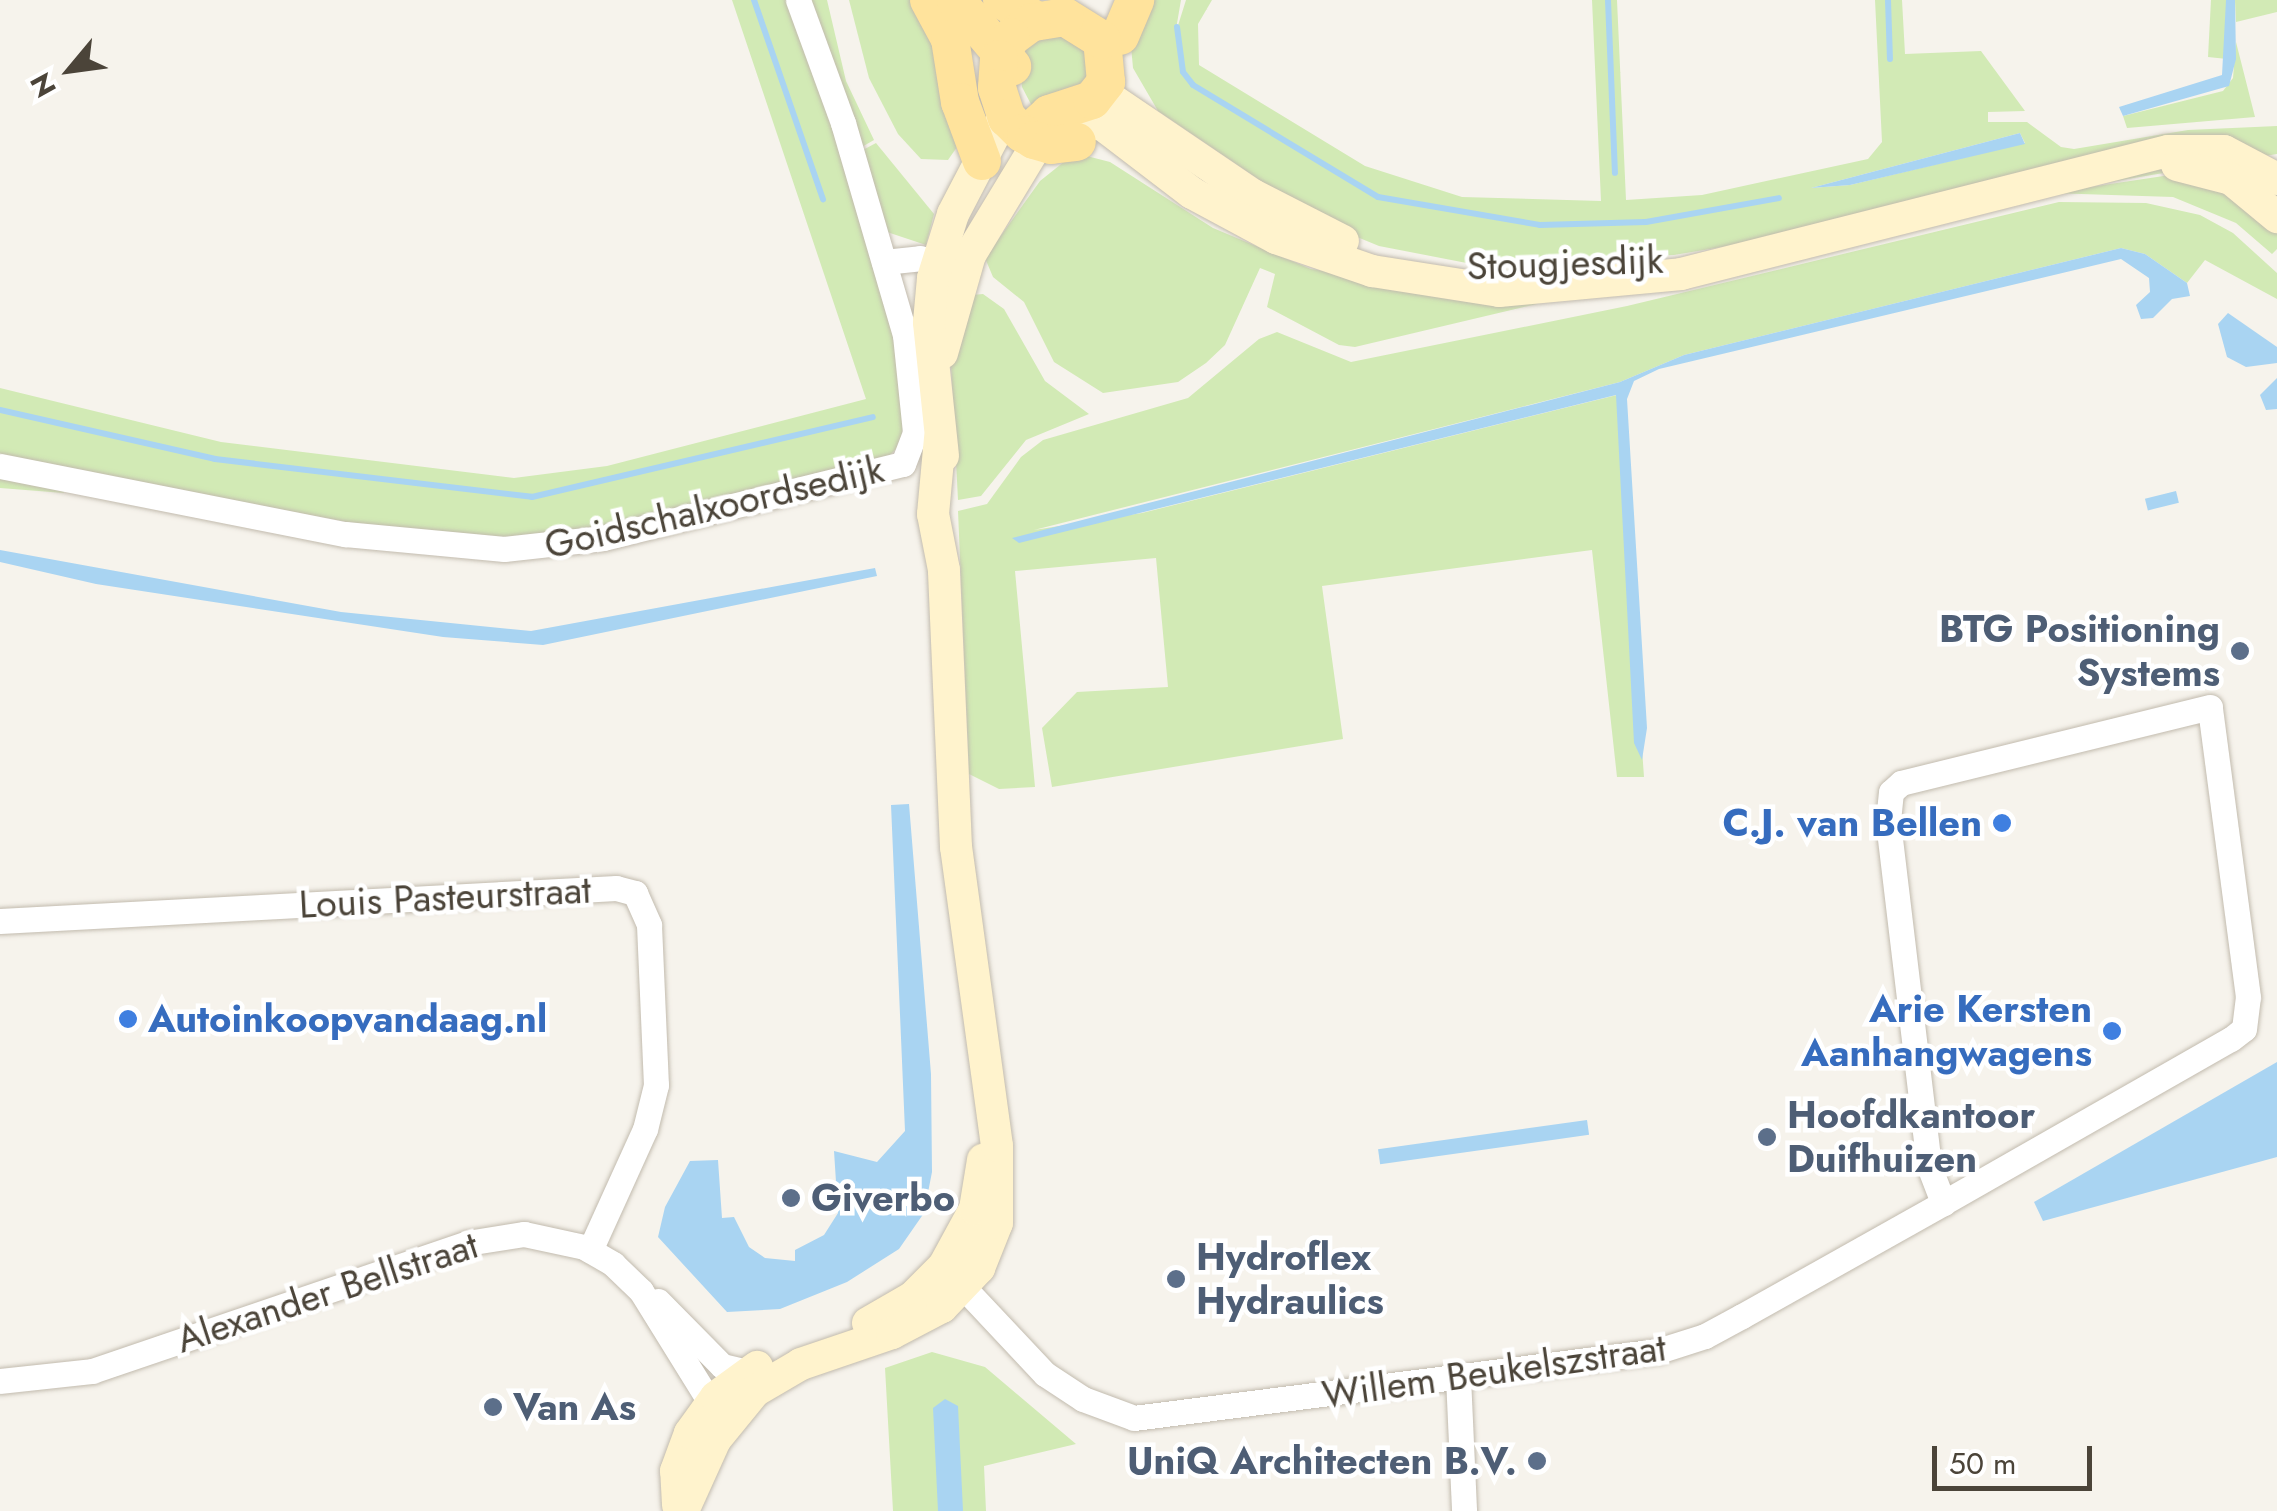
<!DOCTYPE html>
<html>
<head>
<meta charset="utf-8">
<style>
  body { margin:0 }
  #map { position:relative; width:2277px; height:1511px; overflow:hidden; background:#f6f3ec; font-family:Jost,sans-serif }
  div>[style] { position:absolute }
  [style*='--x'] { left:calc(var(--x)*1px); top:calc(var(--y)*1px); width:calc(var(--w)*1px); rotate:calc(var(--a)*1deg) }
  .green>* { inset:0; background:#d2eab5 }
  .water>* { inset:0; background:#a9d4f2; transform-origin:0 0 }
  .stream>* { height:6px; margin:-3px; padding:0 3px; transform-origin:3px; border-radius:3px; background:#a9d4f2 }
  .roads { filter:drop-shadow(0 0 2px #c2bbae) drop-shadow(0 0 2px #c2bbae) }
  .street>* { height:25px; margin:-12.5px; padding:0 12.5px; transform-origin:12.5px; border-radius:12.5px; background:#fff }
  .secondary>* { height:32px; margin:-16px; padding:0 16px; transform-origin:16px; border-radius:16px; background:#fff3cd }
  .primary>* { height:38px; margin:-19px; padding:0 19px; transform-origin:19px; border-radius:19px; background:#ffe39c }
  .dots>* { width:28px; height:28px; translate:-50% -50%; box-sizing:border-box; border:5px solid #fff; border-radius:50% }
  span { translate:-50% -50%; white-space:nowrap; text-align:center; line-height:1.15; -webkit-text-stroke:9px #fff; paint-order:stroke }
  .street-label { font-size:38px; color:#4b4439 }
  .service-label { font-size:38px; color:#4e5e75; font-weight:700 }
  .right { translate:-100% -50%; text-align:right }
  .left { translate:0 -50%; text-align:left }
  .shop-label { font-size:38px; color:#366cbe; font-weight:700 }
  .north { position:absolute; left:20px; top:20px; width:100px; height:100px; -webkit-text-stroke:8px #fff; paint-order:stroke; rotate:241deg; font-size:28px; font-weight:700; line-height:40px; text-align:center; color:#4b4439 }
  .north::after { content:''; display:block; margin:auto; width:35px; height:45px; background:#4b4439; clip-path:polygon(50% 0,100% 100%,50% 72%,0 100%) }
  .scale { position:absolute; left:1932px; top:1446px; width:160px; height:45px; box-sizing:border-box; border:5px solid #4b4439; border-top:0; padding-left:12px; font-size:30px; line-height:35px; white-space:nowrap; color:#4b4439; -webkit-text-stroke:8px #fff; paint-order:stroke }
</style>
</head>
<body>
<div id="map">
  <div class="green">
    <div style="clip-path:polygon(732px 0,790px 0,827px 102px,895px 332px,906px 415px,899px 446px,888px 457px,605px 529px,532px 539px,407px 533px,0 458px,0 388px,221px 442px,514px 478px,607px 466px,866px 399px)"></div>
    <div style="clip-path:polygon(808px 0,827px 0,846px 81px,874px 140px,860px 148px)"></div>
    <div style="clip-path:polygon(849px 0,919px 0,927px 12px,957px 147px,948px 160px,921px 159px,898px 134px,869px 78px)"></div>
    <div style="clip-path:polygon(evenodd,1144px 0,1181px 0,1175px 35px,1186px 0,1212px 0,1198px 24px,1199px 65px,1365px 166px,1462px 197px,1601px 201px,1592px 0,1617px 0,1626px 200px,1702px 195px,1868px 159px,1882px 142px,1875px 0,1902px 0,1905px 54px,1981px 51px,2025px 111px,1988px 112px,1988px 122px,2027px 122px,2061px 147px,2074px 149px,2188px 130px,2277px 126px,2277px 154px,1674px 255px,1477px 265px,1379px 246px,1323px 223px,1158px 111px,1133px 68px,1131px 46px,1144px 0,2020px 133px,2025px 143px,1850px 185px,1811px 188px,2020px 133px)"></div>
    <div style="clip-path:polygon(2211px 0,2226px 0,2227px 59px,2208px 57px)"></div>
    <div style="clip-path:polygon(2235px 0,2277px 0,2277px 12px,2236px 22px)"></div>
    <div style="clip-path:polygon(1070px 27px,1100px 73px,1034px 110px,1022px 87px,1018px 46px)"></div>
    <div style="clip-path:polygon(2236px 42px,2255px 117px,2127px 128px,2123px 116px,2223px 91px,2233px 78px)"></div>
    <div style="clip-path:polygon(876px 143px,934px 214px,926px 245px,887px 232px,861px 151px)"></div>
    <div style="clip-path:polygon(1075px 153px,1110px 162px,1213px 228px,1311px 269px,1537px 304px,1355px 347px,1339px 345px,1267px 307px,1275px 274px,1260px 268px,1225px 345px,1206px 363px,1178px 382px,1103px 393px,1054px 362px,1024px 302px,993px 277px,985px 258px,1040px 181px)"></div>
    <div style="clip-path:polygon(2177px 174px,2208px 178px,2277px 228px,2277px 249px,2272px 254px,2236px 223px,2173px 197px,2050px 193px)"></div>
    <div style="clip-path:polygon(2059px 202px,2146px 203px,2200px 215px,2233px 233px,2277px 273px,2277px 299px,2205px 260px,2187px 283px,2145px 254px,2121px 248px,1684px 355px,1620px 382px,1034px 530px,1142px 513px,1617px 395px,1644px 777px,1617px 777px,1592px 550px,1322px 586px,1343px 739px,1052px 787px,1042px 728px,1077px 692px,1168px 687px,1156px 558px,1015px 571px,1035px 787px,999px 789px,969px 774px,958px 511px,987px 504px,1021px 457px,1043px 440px,1188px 398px,1259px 339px,1277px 332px,1351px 362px,1627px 306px)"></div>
    <div style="clip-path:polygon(983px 294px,1004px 309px,1045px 381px,1089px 414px,1026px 440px,981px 496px,958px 500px,951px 365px,972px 295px)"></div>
    <div style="clip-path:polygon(0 475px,63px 490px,64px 493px,0 488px)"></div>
    <div style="clip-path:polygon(932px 1352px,985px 1367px,1076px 1444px,984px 1466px,986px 1511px,893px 1511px,885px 1368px)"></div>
  </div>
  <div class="water">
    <div style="clip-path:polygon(2226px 0,2235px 0,2236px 59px,2229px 86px,2123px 116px,2119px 107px,2222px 75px)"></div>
    <div style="clip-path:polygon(2020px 133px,2025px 144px,1850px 185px,1811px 188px)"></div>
    <div style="clip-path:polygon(2121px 248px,2145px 254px,2187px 283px,2190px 296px,2172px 299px,2153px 318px,2141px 319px,2136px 305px,2150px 292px,2149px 278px,2121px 259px,1659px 369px,1634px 381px,1627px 399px,1647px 728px,1642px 760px,1634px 743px,1616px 395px,1051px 535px,1019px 543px,1012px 538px,1620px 382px,1684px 355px)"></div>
    <div style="clip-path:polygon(2228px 313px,2277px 347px,2277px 363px,2246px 367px,2227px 357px,2218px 324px)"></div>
    <div style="clip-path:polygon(2277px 378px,2277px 409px,2266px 410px,2260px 395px)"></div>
    <div style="left:2176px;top:491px;width:12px;height:32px;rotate:76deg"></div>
    <div style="clip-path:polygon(0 550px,341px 612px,531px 631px,875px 568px,877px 576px,543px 645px,443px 637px,96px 584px,0 562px)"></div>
    <div style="clip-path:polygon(909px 804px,931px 1074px,932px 1172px,924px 1213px,899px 1249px,847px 1282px,780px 1309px,727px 1312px,658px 1237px,665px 1207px,690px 1161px,718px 1160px,722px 1218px,734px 1217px,749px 1247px,765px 1258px,795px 1261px,795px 1250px,824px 1235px,838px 1213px,834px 1151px,877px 1162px,905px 1131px,891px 805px)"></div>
    <div style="clip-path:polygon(2277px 1062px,2277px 1157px,2043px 1221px,2034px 1202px)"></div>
    <div style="left:1587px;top:1120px;width:15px;height:211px;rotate:82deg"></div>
    <div style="clip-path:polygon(945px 1399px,958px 1406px,963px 1511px,938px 1511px,933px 1408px)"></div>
  </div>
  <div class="stream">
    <div style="--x:754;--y:0;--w:211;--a:70.9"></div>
    <div style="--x:1608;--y:0;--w:173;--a:87.7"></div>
    <div style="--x:1888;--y:0;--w:59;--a:88.1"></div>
    <div style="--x:1177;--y:27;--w:45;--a:82.4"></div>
    <div style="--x:1183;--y:72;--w:16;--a:52"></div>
    <div style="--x:1193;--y:85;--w:216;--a:31.2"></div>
    <div style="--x:1378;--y:197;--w:164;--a:9.8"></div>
    <div style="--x:1540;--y:225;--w:106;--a:-1.6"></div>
    <div style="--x:1646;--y:222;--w:135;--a:-10.2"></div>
    <div style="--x:0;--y:410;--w:221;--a:12.8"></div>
    <div style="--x:215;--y:459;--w:319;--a:6.8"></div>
    <div style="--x:532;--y:497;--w:350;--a:-13.2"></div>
  </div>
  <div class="roads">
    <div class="street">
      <div style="--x:884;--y:262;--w:36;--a:-6"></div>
      <div style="--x:920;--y:258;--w:33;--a:16"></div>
      <div style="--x:0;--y:466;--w:352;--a:11.2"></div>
      <div style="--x:345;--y:534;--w:160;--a:5.4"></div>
      <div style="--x:504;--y:549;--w:100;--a:-6.3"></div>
      <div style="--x:603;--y:538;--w:309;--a:-13.9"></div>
      <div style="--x:903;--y:464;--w:34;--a:-69"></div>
      <div style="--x:915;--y:432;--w:98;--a:-95.9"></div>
      <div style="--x:905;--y:335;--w:221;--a:-106.3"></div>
      <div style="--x:843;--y:123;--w:131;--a:-110.1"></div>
      <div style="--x:0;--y:921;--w:617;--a:-3.07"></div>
      <div style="--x:616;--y:888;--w:20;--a:15"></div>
      <div style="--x:635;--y:893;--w:35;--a:66"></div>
      <div style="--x:649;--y:925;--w:160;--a:87.5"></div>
      <div style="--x:656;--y:1085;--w:45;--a:104"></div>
      <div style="--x:645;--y:1129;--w:133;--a:114.4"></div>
      <div style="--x:951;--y:1274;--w:137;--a:46.8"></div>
      <div style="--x:1045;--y:1374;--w:45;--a:33.3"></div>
      <div style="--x:1083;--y:1399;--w:54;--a:20.4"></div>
      <div style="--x:1134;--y:1418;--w:528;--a:-7.29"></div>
      <div style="--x:1658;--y:1351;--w:49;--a:-17.7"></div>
      <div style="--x:1705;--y:1336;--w:42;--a:-28.4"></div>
      <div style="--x:1742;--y:1316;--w:231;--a:-29.3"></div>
      <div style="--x:1943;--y:1203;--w:331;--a:-29.7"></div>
      <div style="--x:2231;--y:1039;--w:16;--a:-38"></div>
      <div style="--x:2244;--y:1029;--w:32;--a:-83"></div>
      <div style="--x:2248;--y:997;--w:292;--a:-97.5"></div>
      <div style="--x:2210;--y:707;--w:318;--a:166.2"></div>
      <div style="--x:1901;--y:783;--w:13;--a:138"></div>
      <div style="--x:1891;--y:792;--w:30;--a:96"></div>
      <div style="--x:1888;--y:822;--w:346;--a:83.2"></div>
      <div style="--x:1929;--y:1166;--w:40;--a:69"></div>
      <div style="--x:658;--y:1301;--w:91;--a:45.4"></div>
      <div style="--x:722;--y:1366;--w:27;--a:13"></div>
      <div style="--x:1458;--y:1377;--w:134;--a:87.4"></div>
      <div style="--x:0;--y:1381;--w:93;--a:-6.2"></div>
      <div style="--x:92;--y:1371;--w:396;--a:-18.8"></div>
      <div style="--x:467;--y:1243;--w:58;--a:-9"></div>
      <div style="--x:524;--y:1234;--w:61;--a:12.2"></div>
      <div style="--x:584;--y:1247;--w:34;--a:30"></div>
      <div style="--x:613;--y:1264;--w:39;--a:44"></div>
      <div style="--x:641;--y:1291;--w:123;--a:58.2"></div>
      <div style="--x:706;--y:1396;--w:25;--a:11"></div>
    </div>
    <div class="secondary">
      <div style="--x:1114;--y:101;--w:168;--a:34.1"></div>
      <div style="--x:1253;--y:195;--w:101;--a:27.1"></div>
      <div style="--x:1089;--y:123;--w:14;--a:8"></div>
      <div style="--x:1103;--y:125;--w:112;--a:37.4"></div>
      <div style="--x:1192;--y:193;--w:95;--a:28.2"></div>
      <div style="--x:1276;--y:238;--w:102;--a:19"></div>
      <div style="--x:1372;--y:271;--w:129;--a:8.9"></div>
      <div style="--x:1499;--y:291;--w:183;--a:-5.3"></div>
      <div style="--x:1681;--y:274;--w:502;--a:-14.17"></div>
      <div style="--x:2168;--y:151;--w:56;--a:0"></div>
      <div style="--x:2224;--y:151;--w:60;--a:27.8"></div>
      <div style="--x:2177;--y:165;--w:56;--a:14.5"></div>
      <div style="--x:2231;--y:179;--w:60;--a:39.6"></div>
      <div style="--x:942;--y:353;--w:102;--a:-74.1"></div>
      <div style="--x:970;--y:255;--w:133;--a:-58.8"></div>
      <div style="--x:943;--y:456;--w:135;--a:-96"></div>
      <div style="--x:929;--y:322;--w:44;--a:-84.8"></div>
      <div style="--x:933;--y:278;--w:67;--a:-72.6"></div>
      <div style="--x:953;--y:214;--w:113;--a:-62.5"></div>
      <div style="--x:868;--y:1323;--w:52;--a:-30"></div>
      <div style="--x:913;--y:1297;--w:44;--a:-45"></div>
      <div style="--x:944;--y:1266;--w:65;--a:-61.5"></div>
      <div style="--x:975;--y:1209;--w:50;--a:-80.7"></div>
      <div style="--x:678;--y:1505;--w:34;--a:-93"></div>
      <div style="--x:676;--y:1471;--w:40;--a:-69.8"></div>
      <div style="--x:690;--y:1433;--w:44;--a:-54.2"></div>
      <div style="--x:716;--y:1397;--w:51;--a:-36.2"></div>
      <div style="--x:683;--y:1511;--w:78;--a:-65.7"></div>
      <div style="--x:715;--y:1440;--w:63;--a:-50.8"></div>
      <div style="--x:755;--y:1391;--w:53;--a:-30.4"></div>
      <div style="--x:801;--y:1364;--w:96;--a:-18.8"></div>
      <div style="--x:892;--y:1333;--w:56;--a:-27.5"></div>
      <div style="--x:942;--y:1307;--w:54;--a:-46.5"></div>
      <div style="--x:979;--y:1268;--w:48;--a:-68.2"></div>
      <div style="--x:997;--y:1223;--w:77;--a:-90"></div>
      <div style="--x:997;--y:1146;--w:302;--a:-97.8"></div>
      <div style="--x:956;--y:847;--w:277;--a:-92.5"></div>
      <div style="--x:944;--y:570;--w:57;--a:-101.1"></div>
      <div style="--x:933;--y:514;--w:76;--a:-84.7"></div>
    </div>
    <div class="primary">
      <div style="--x:929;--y:0;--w:44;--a:61.7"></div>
      <div style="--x:950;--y:39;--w:64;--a:81"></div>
      <div style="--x:960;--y:102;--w:63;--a:69.6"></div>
      <div style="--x:956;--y:0;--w:87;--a:49.7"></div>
      <div style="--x:1002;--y:0;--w:41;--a:31"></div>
      <div style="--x:1120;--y:36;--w:39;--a:-67"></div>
      <div style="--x:1026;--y:135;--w:31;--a:-42"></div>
      <div style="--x:1049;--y:114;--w:45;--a:-18"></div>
      <div style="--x:1092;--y:100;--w:23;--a:-52"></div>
      <div style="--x:1106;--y:82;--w:42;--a:-95.4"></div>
      <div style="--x:1102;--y:40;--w:44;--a:-148.1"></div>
      <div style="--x:1065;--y:17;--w:33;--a:171"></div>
      <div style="--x:1032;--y:22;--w:26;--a:144"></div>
      <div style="--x:1011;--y:37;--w:25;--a:119"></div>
      <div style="--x:999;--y:59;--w:29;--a:94"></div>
      <div style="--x:997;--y:88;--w:32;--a:72"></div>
      <div style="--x:1007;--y:118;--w:21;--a:45"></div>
      <div style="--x:1022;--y:133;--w:4;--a:27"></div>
      <div style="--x:1026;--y:135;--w:9;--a:32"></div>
      <div style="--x:1034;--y:140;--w:18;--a:16"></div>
      <div style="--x:1051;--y:145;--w:26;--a:-7"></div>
    </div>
  </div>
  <div class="dots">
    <div style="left:2240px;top:651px;background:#5c6f8a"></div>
    <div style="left:2002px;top:823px;background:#3f7fe0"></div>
    <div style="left:128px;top:1019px;background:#3f7fe0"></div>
    <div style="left:2112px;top:1031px;background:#3f7fe0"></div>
    <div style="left:1767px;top:1137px;background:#5c6f8a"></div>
    <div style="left:791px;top:1198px;background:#5c6f8a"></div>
    <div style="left:1176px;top:1279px;background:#5c6f8a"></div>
    <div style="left:493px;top:1407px;background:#5c6f8a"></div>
    <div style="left:1537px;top:1461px;background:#5c6f8a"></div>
  </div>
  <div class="street-label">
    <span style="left:1565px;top:263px;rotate:-2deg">Stougjesdijk</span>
    <span style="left:714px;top:507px;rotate:-13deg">Goidschalxoordsedijk</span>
    <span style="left:445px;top:897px;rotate:-3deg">Louis Pasteurstraat</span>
    <span style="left:327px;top:1292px;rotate:-18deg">Alexander Bellstraat</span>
    <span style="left:1494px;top:1371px;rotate:-8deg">Willem Beukelszstraat</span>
  </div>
  <div class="service-label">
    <span class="right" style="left:2220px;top:651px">BTG Positioning<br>Systems</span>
    <span class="left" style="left:1787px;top:1137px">Hoofdkantoor<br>Duifhuizen</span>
    <span class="left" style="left:811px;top:1198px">Giverbo</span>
    <span class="left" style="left:1196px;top:1279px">Hydroflex<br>Hydraulics</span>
    <span class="left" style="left:513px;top:1407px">Van As</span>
    <span class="right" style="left:1517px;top:1461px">UniQ Architecten B.V.</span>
  </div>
  <div class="shop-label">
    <span class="right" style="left:1982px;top:823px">C.J. van Bellen</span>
    <span class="right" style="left:2092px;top:1031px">Arie Kersten<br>Aanhangwagens</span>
    <span class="left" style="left:148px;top:1019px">Autoinkoopvandaag.nl</span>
  </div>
  <div class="north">N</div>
  <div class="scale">50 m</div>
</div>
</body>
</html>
